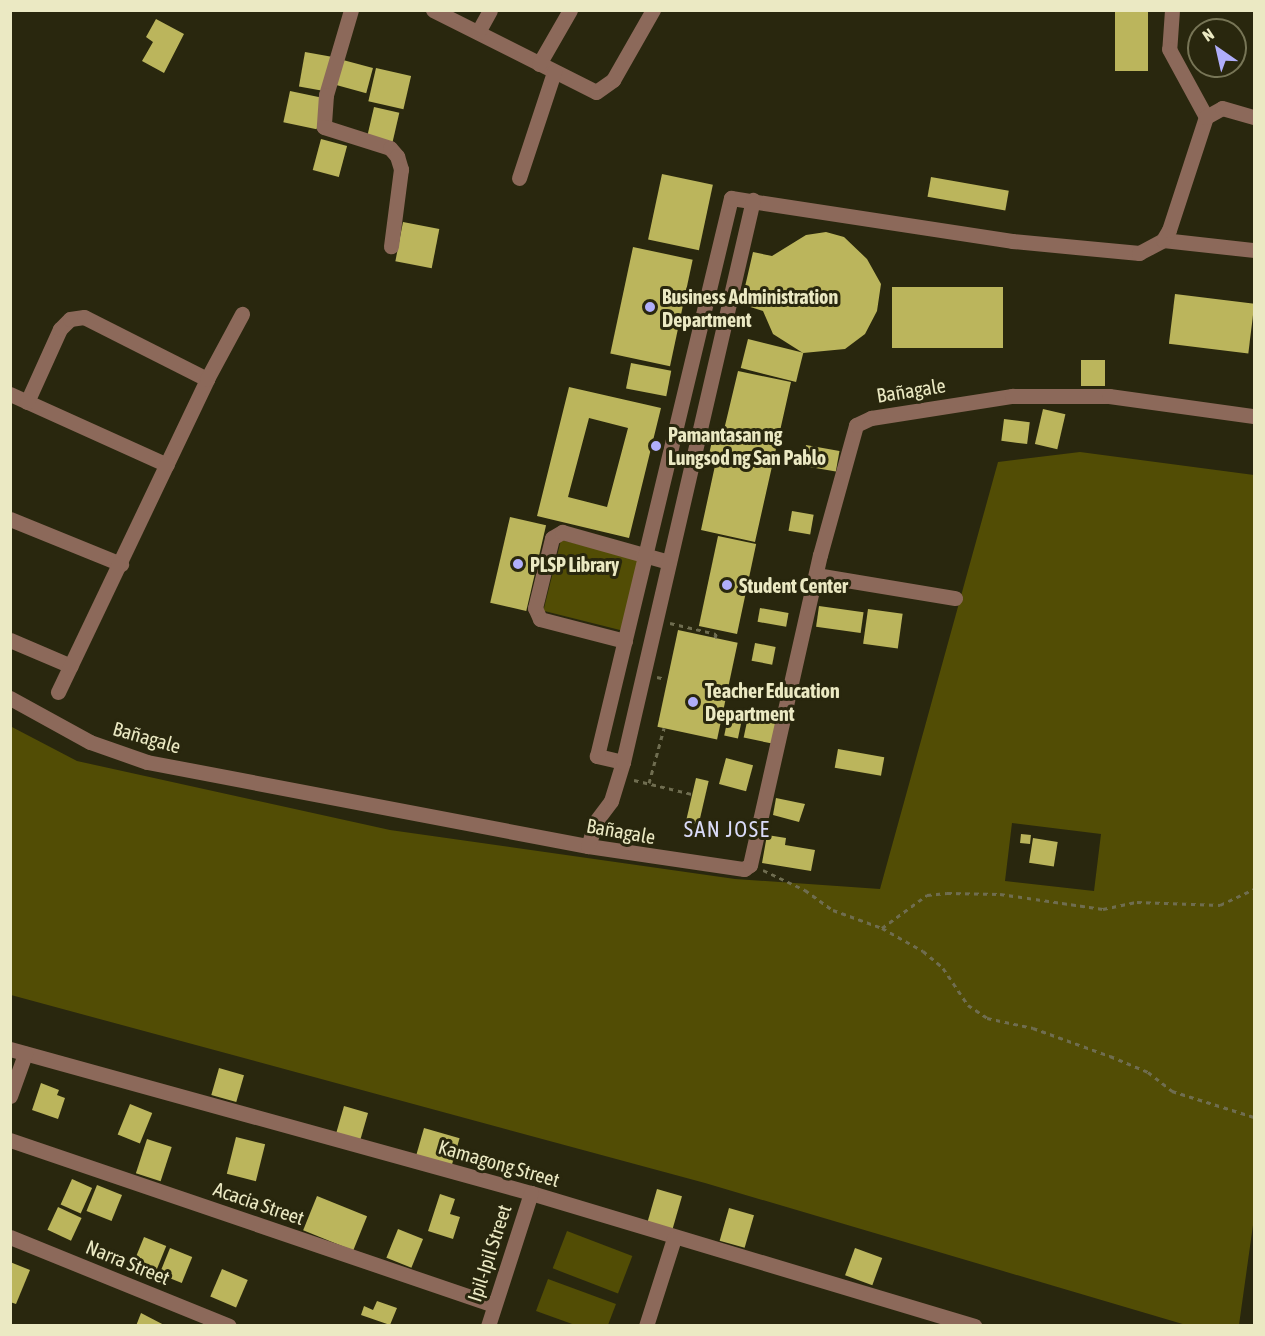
<!DOCTYPE html>
<html>
<head>
<meta charset="utf-8">
<style>
  body { margin:0 }
  #map { position:relative; width:1265px; height:1336px; overflow:hidden; background:#29270e; font-family:"Asap Condensed",sans-serif }
  div>[style] { position:absolute }
  [style*='--x'] { left:calc(var(--x)*1px); top:calc(var(--y)*1px); width:calc(var(--w)*1px); rotate:calc(var(--a)*1deg) }
  .green>* { inset:0; background:#524d05; transform-origin:0 0 }
  .building>* { inset:0; background:#bbb55c; transform-origin:0 0 }
  .path>* { height:3px; margin-top:-1.5px; transform-origin:0; background:repeating-linear-gradient(90deg,#6f6d50 0 4.5px,transparent 0 9px) }
  .minor>* { height:15px; margin:-7.5px; padding:0 7.5px; transform-origin:7.5px; border-radius:7.5px; background:#8c695a }
  .dots>* { width:16px; height:16px; translate:-50% -50%; box-sizing:border-box; border:3px solid #29270e; border-radius:50% }
  span { translate:-50% -50%; white-space:nowrap; text-align:center; line-height:1.15; -webkit-text-stroke:6px #29270e; paint-order:stroke }
  .poi-label { font-size:20px; color:#ebe9c3; font-weight:700 }
  .left { translate:0 -50%; text-align:left }
  .street-label { font-size:20px; color:#ebe9c3 }
  .quarter-label { font-size:22px; color:#dadbf8; letter-spacing:1.5px }
  .frame { position:absolute; inset:0; border:12px solid #ebe9c3; pointer-events:none }
  .north { position:absolute; left:1187px; top:18px; width:60px; height:60px; box-sizing:border-box; background:#29270e; border:2px solid #777556; border-radius:50%; rotate:326deg; font-size:16px; font-weight:700; line-height:24px; text-align:center; color:#ebe9c3 }
  .north::after { content:''; display:block; margin:auto; width:21px; height:27px; background:#b0aefa; clip-path:polygon(50% 0,100% 100%,50% 72%,0 100%) }
</style>
</head>
<body>
<div id="map">
  <div class="green">
    <div style="clip-path:polygon(evenodd,1080px 452px,1254px 475px,1254px 1218px,1239px 1325px,1186px 1325px,705px 1183px,11px 995px,10px 726px,77px 761px,390px 830px,735px 879px,880px 889px,998px 462px,1080px 452px,1012px 823px,1101px 834px,1094px 891px,1005px 881px,1012px 823px)"></div>
    <div style="left:561px;top:540px;width:80px;height:73px;rotate:14deg"></div>
    <div style="left:567px;top:1231px;width:70px;height:40px;rotate:21deg"></div>
    <div style="clip-path:polygon(548px 1279px,616px 1304px,608px 1325px,575px 1325px,536px 1311px)"></div>
  </div>
  <div class="building">
    <div style="left:1115px;top:10px;width:33px;height:61px"></div>
    <div style="clip-path:polygon(156px 19px,184px 34px,164px 73px,142px 61px,153px 42px,146px 37px)"></div>
    <div style="left:305px;top:52px;width:27px;height:35px;rotate:10deg"></div>
    <div style="left:343px;top:60px;width:31px;height:26px;rotate:15deg"></div>
    <div style="left:376px;top:68px;width:36px;height:34px;rotate:13deg"></div>
    <div style="left:290px;top:91px;width:34px;height:32px;rotate:12deg"></div>
    <div style="left:374px;top:107px;width:26px;height:31px;rotate:13deg"></div>
    <div style="left:321px;top:139px;width:27px;height:32px;rotate:15deg"></div>
    <div style="left:662px;top:174px;width:52px;height:67px;rotate:12deg"></div>
    <div style="left:931px;top:177px;width:79px;height:20px;rotate:10deg"></div>
    <div style="left:403px;top:222px;width:37px;height:40px;rotate:11deg"></div>
    <div style="clip-path:polygon(826px 232px,844px 237px,867px 259px,881px 284px,877px 311px,865px 334px,845px 349px,803px 353px,773px 334px,763px 311px,741px 304px,753px 252px,772px 256px,806px 235px)"></div>
    <div style="left:633px;top:247px;width:61px;height:109px;rotate:12deg"></div>
    <div style="left:1003px;top:287px;width:61px;height:111px;rotate:90deg"></div>
    <div style="left:1175px;top:294px;width:80px;height:50px;rotate:7deg"></div>
    <div style="left:748px;top:339px;width:57px;height:30px;rotate:14deg"></div>
    <div style="left:1081px;top:360px;width:24px;height:26px"></div>
    <div style="left:631px;top:363px;width:41px;height:26px;rotate:11deg"></div>
    <div style="clip-path:polygon(738px 371px,791px 382px,755px 542px,701px 530px,716px 461px,708px 459px,714px 432px,723px 434px)"></div>
    <div style="clip-path:polygon(evenodd,569px 387px,661px 408px,629px 538px,537px 516px,569px 387px,589px 418px,628px 428px,607px 507px,568px 497px,589px 418px)"></div>
    <div style="left:1043px;top:409px;width:23px;height:36px;rotate:13deg"></div>
    <div style="left:1004px;top:419px;width:26px;height:22px;rotate:7deg"></div>
    <div style="left:806px;top:445px;width:34px;height:21px;rotate:10deg"></div>
    <div style="left:792px;top:511px;width:22px;height:20px;rotate:10deg"></div>
    <div style="left:510px;top:517px;width:37px;height:88px;rotate:13deg"></div>
    <div style="left:718px;top:536px;width:39px;height:92px;rotate:12deg"></div>
    <div style="left:819px;top:606px;width:45px;height:21px;rotate:8deg"></div>
    <div style="left:760px;top:608px;width:29px;height:14px;rotate:10deg"></div>
    <div style="left:868px;top:609px;width:35px;height:35px;rotate:8deg"></div>
    <div style="left:678px;top:630px;width:61px;height:99px;rotate:12deg"></div>
    <div style="left:755px;top:643px;width:21px;height:18px;rotate:11deg"></div>
    <div style="left:729px;top:713px;width:14px;height:23px;rotate:12deg"></div>
    <div style="left:748px;top:717px;width:29px;height:21px;rotate:12deg"></div>
    <div style="left:838px;top:749px;width:47px;height:19px;rotate:10deg"></div>
    <div style="left:726px;top:758px;width:28px;height:27px;rotate:15deg"></div>
    <div style="left:696px;top:778px;width:13px;height:45px;rotate:13deg"></div>
    <div style="clip-path:polygon(776px 798px,805px 804px,799px 822px,773px 815px)"></div>
    <div style="left:1021px;top:834px;width:10px;height:9px;rotate:6deg"></div>
    <div style="clip-path:polygon(767px 835px,786px 838px,785px 845px,815px 850px,811px 871px,762px 863px)"></div>
    <div style="left:1033px;top:838px;width:25px;height:25px;rotate:9deg"></div>
    <div style="left:219px;top:1068px;width:26px;height:28px;rotate:16deg"></div>
    <div style="clip-path:polygon(41px 1083px,59px 1090px,57px 1095px,65px 1098px,58px 1119px,32px 1110px)"></div>
    <div style="left:130px;top:1104px;width:24px;height:33px;rotate:22deg"></div>
    <div style="left:344px;top:1106px;width:25px;height:30px;rotate:16deg"></div>
    <div style="left:424px;top:1128px;width:37px;height:28px;rotate:16deg"></div>
    <div style="left:236px;top:1137px;width:30px;height:38px;rotate:14deg"></div>
    <div style="left:147px;top:1139px;width:26px;height:36px;rotate:18deg"></div>
    <div style="left:72px;top:1179px;width:22px;height:28px;rotate:24deg"></div>
    <div style="left:97px;top:1185px;width:27px;height:28px;rotate:22deg"></div>
    <div style="left:657px;top:1189px;width:26px;height:36px;rotate:16deg"></div>
    <div style="clip-path:polygon(440px 1194px,455px 1199px,450px 1214px,460px 1217px,453px 1239px,428px 1231px)"></div>
    <div style="left:317px;top:1196px;width:54px;height:37px;rotate:22deg"></div>
    <div style="left:58px;top:1207px;width:26px;height:25px;rotate:25deg"></div>
    <div style="left:729px;top:1208px;width:26px;height:34px;rotate:16deg"></div>
    <div style="left:398px;top:1229px;width:27px;height:31px;rotate:22deg"></div>
    <div style="left:144px;top:1237px;width:24px;height:27px;rotate:22deg"></div>
    <div style="left:170px;top:1248px;width:24px;height:28px;rotate:22deg"></div>
    <div style="left:855px;top:1248px;width:29px;height:29px;rotate:20deg"></div>
    <div style="clip-path:polygon(10px 1262px,30px 1270px,16px 1304px,10px 1302px)"></div>
    <div style="left:222px;top:1269px;width:28px;height:30px;rotate:23deg"></div>
    <div style="clip-path:polygon(377px 1301px,397px 1308px,390px 1325px,361px 1315px,364px 1306px,373px 1310px)"></div>
    <div style="clip-path:polygon(141px 1313px,166px 1326px,136px 1326px)"></div>
  </div>
  <div class="path">
    <div style="--x:670;--y:623;--w:47;--a:13.4"></div>
    <div style="--x:715;--y:638;--w:7;--a:-74"></div>
    <div style="--x:657;--y:677;--w:9;--a:13"></div>
    <div style="--x:634;--y:780;--w:60;--a:13.6"></div>
    <div style="--x:649;--y:783;--w:57;--a:-74.7"></div>
    <div style="--x:763;--y:870;--w:47;--a:25.5"></div>
    <div style="--x:805;--y:890;--w:34;--a:36"></div>
    <div style="--x:833;--y:910;--w:52;--a:20.2"></div>
    <div style="--x:882;--y:928;--w:47;--a:29.3"></div>
    <div style="--x:923;--y:951;--w:26;--a:40"></div>
    <div style="--x:943;--y:968;--w:45;--a:56"></div>
    <div style="--x:968;--y:1005;--w:23;--a:34"></div>
    <div style="--x:987;--y:1018;--w:47;--a:12.3"></div>
    <div style="--x:1033;--y:1028;--w:82;--a:20"></div>
    <div style="--x:1110;--y:1056;--w:41;--a:22.8"></div>
    <div style="--x:1148;--y:1072;--w:31;--a:38"></div>
    <div style="--x:1172;--y:1091;--w:86;--a:17.6"></div>
    <div style="--x:882;--y:928;--w:56;--a:-36.3"></div>
    <div style="--x:927;--y:895;--w:20;--a:-6"></div>
    <div style="--x:947;--y:893;--w:53;--a:1.1"></div>
    <div style="--x:1000;--y:894;--w:104;--a:8.3"></div>
    <div style="--x:1103;--y:909;--w:35;--a:-12"></div>
    <div style="--x:1137;--y:902;--w:83;--a:2.1"></div>
    <div style="--x:1220;--y:905;--w:38;--a:-25"></div>
  </div>
  <div class="minor">
    <div style="--x:351;--y:10;--w:89;--a:106.4"></div>
    <div style="--x:326;--y:95;--w:32;--a:94"></div>
    <div style="--x:324;--y:127;--w:69;--a:17.7"></div>
    <div style="--x:390;--y:148;--w:11;--a:49"></div>
    <div style="--x:397;--y:156;--w:14;--a:73"></div>
    <div style="--x:401;--y:169;--w:78;--a:97.4"></div>
    <div style="--x:433;--y:10;--w:182;--a:26.7"></div>
    <div style="--x:596;--y:92;--w:21;--a:-35"></div>
    <div style="--x:613;--y:80;--w:81;--a:-60.3"></div>
    <div style="--x:1172;--y:10;--w:39;--a:94"></div>
    <div style="--x:1169;--y:49;--w:77;--a:61.4"></div>
    <div style="--x:478;--y:32;--w:25;--a:-61"></div>
    <div style="--x:539;--y:64;--w:62;--a:-60.1"></div>
    <div style="--x:519;--y:178;--w:112;--a:-71.7"></div>
    <div style="--x:1163;--y:240;--w:92;--a:6.3"></div>
    <div style="--x:10;--y:394;--w:172;--a:24.3"></div>
    <div style="--x:27;--y:402;--w:80;--a:-65.7"></div>
    <div style="--x:60;--y:329;--w:14;--a:-45"></div>
    <div style="--x:70;--y:319;--w:14;--a:-8"></div>
    <div style="--x:84;--y:317;--w:138;--a:26.8"></div>
    <div style="--x:10;--y:519;--w:120;--a:22.1"></div>
    <div style="--x:816;--y:575;--w:141;--a:9.4"></div>
    <div style="--x:10;--y:640;--w:66;--a:23.1"></div>
    <div style="--x:625;--y:641;--w:88;--a:-165.5"></div>
    <div style="--x:540;--y:619;--w:12;--a:-114"></div>
    <div style="--x:535;--y:608;--w:72;--a:-76.3"></div>
    <div style="--x:552;--y:538;--w:12;--a:-31"></div>
    <div style="--x:562;--y:532;--w:111;--a:15.7"></div>
    <div style="--x:58;--y:692;--w:347;--a:-64.5"></div>
    <div style="--x:207;--y:379;--w:74;--a:-61.7"></div>
    <div style="--x:10;--y:698;--w:91;--a:28.8"></div>
    <div style="--x:90;--y:742;--w:60;--a:19.3"></div>
    <div style="--x:147;--y:762;--w:449;--a:10.8"></div>
    <div style="--x:588;--y:846;--w:158;--a:8.4"></div>
    <div style="--x:744;--y:869;--w:7;--a:-34"></div>
    <div style="--x:750;--y:865;--w:318;--a:-77.3"></div>
    <div style="--x:820;--y:555;--w:135;--a:-74.5"></div>
    <div style="--x:856;--y:425;--w:17;--a:-25"></div>
    <div style="--x:871;--y:418;--w:143;--a:-8.9"></div>
    <div style="--x:1012;--y:396;--w:97;--a:0"></div>
    <div style="--x:1109;--y:396;--w:146;--a:7.9"></div>
    <div style="--x:623;--y:762;--w:27;--a:-167"></div>
    <div style="--x:597;--y:756;--w:574;--a:-76.5"></div>
    <div style="--x:731;--y:198;--w:284;--a:8.7"></div>
    <div style="--x:1012;--y:241;--w:128;--a:5.4"></div>
    <div style="--x:1139;--y:253;--w:27;--a:-28"></div>
    <div style="--x:1163;--y:240;--w:12;--a:-59"></div>
    <div style="--x:1169;--y:230;--w:119;--a:-71.9"></div>
    <div style="--x:1206;--y:117;--w:18;--a:-29"></div>
    <div style="--x:1222;--y:108;--w:33;--a:16"></div>
    <div style="--x:588;--y:846;--w:26;--a:-72"></div>
    <div style="--x:596;--y:821;--w:25;--a:-53"></div>
    <div style="--x:611;--y:801;--w:41;--a:-72.9"></div>
    <div style="--x:623;--y:762;--w:577;--a:-76.98"></div>
    <div style="--x:10;--y:1049;--w:541;--a:15.45"></div>
    <div style="--x:531;--y:1193;--w:463;--a:16.7"></div>
    <div style="--x:10;--y:1096;--w:45;--a:-70.3"></div>
    <div style="--x:10;--y:1140;--w:511;--a:18.82"></div>
    <div style="--x:10;--y:1237;--w:236;--a:22.1"></div>
    <div style="--x:488;--y:1326;--w:140;--a:-72.1"></div>
    <div style="--x:646;--y:1326;--w:92;--a:-72.3"></div>
  </div>
  <div class="dots">
    <div style="left:650px;top:307px;background:#b0aefa"></div>
    <div style="left:656px;top:446px;background:#b0aefa"></div>
    <div style="left:518px;top:564px;background:#b0aefa"></div>
    <div style="left:727px;top:585px;background:#b0aefa"></div>
    <div style="left:693px;top:702px;background:#b0aefa"></div>
  </div>
  <div class="poi-label">
    <span class="left" style="left:662px;top:308px">Business Administration<br>Department</span>
    <span class="left" style="left:668px;top:446px">Pamantasan ng<br>Lungsod ng San Pablo</span>
    <span class="left" style="left:530px;top:564px">PLSP Library</span>
    <span class="left" style="left:739px;top:585px">Student Center</span>
    <span class="left" style="left:705px;top:702px">Teacher Education<br>Department</span>
  </div>
  <div class="street-label">
    <span style="left:911px;top:390px;rotate:-9deg">Bañagale</span>
    <span style="left:147px;top:737px;rotate:16deg">Bañagale</span>
    <span style="left:621px;top:831px;rotate:10deg">Bañagale</span>
    <span style="left:499px;top:1163px;rotate:16deg">Kamagong Street</span>
    <span style="left:259px;top:1203px;rotate:19deg">Acacia Street</span>
    <span style="left:489px;top:1253px;rotate:-72deg">Ipil-Ipil Street</span>
    <span style="left:128px;top:1262px;rotate:22deg">Narra Street</span>
  </div>
  <div class="quarter-label">
    <span style="left:727px;top:830px">SAN JOSE</span>
  </div>
  <div class="frame"></div>
  <div class="north">N</div>
</div>
</body>
</html>
